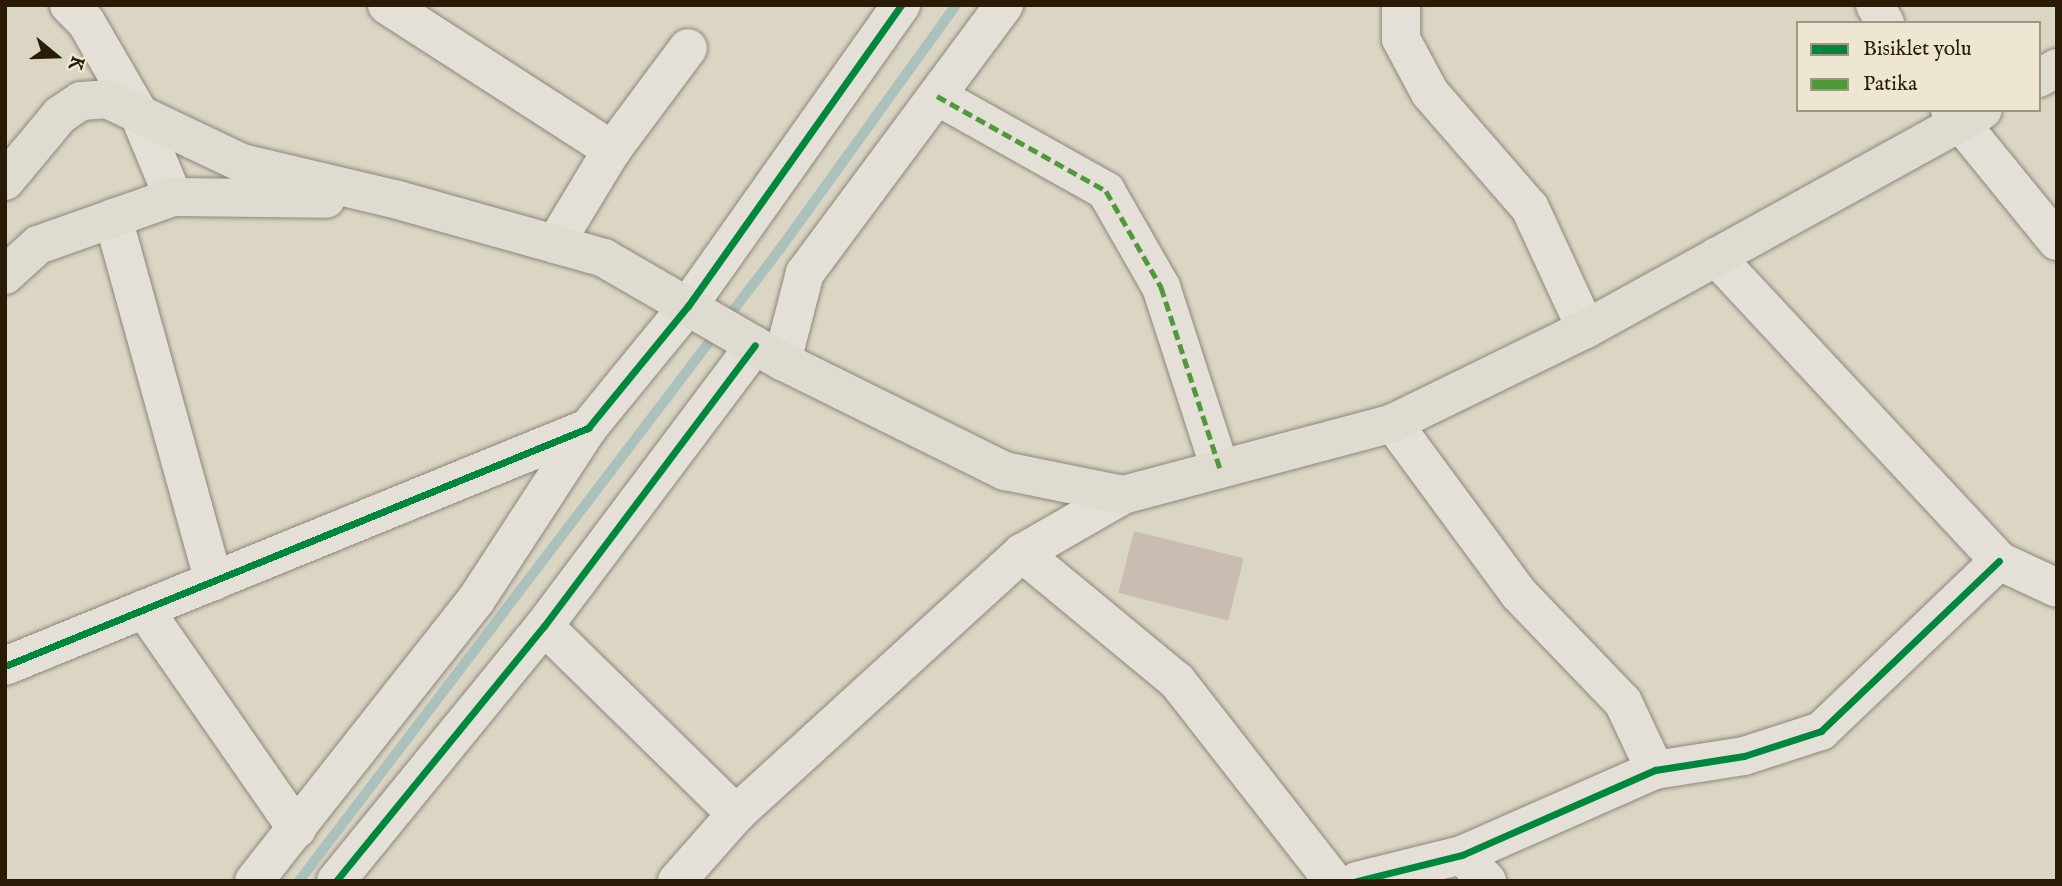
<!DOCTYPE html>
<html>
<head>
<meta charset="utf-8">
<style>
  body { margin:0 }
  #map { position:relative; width:2062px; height:886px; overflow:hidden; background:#dbd5c4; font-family:"IM FELL English",serif }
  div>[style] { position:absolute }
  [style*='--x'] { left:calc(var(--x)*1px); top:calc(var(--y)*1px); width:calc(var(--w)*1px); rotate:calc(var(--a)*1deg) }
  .stream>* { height:10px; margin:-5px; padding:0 5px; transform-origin:5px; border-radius:5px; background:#abc1bc }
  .building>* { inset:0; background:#c9bcb1; transform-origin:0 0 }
  .roads { filter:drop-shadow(0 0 2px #8c877b) drop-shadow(0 0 2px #8c877b) }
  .minor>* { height:38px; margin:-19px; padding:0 19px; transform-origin:19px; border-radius:19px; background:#e4e0d8 }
  .major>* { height:38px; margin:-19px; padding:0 19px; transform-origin:19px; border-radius:19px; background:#dedbd1 }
  .quiet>* { height:5px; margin-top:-2.5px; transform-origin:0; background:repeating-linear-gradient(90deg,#4f993a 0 10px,transparent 0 15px) }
  .cycleway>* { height:7px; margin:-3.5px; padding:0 3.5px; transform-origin:3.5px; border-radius:3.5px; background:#00873e }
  span { translate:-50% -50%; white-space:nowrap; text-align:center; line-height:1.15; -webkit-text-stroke:6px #ede6d3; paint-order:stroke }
  .frame { position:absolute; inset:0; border:7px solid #2a1b07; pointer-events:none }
  .legend { position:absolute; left:1796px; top:21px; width:245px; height:91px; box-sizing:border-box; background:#ede6d3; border:2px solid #9f9581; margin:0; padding:9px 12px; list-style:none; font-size:21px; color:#2a1b07 }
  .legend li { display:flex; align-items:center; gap:14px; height:35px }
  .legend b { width:35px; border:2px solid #9f9581 }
  .north { position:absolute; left:21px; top:21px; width:70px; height:70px; -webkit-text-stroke:5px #ede6d3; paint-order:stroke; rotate:109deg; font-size:19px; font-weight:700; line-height:28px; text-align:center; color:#2a1b07 }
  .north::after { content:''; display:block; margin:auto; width:24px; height:32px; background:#2a1b07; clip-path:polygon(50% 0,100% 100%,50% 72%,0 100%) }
</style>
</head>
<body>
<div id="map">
  <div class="stream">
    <div style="--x:299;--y:881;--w:794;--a:-52.73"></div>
    <div style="--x:780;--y:249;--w:301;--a:-54.2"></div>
  </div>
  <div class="building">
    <div style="left:1134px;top:531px;width:113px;height:64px;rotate:14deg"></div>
  </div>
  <div class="roads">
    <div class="minor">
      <div style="--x:69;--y:5;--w:24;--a:45"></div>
      <div style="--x:86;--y:22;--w:102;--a:59.9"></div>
      <div style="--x:137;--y:110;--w:94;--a:67.5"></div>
      <div style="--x:387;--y:5;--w:268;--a:32.8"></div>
      <div style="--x:1401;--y:5;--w:34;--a:90"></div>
      <div style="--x:1401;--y:39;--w:61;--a:61.8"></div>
      <div style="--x:1430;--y:93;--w:152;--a:49"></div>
      <div style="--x:1530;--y:208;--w:133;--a:65.2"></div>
      <div style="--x:1875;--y:5;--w:21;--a:61"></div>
      <div style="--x:937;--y:96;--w:194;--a:29.3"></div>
      <div style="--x:1106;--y:191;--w:111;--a:60.2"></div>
      <div style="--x:1161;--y:287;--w:191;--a:72"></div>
      <div style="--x:1950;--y:110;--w:169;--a:50.8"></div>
      <div style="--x:113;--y:218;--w:377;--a:74.5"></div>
      <div style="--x:555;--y:244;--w:110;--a:-58.8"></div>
      <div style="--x:612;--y:150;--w:127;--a:-53.3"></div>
      <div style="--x:1716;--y:257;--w:415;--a:47"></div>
      <div style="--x:1999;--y:561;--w:64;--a:25"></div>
      <div style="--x:782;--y:361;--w:91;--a:-75.4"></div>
      <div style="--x:805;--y:273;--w:334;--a:-53.4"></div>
      <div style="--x:1393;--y:423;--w:212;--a:53.6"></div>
      <div style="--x:1519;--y:594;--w:150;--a:46.1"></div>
      <div style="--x:1623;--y:702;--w:75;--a:64.8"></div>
      <div style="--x:1022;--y:553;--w:201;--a:39.6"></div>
      <div style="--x:1177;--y:681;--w:254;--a:52"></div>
      <div style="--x:144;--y:609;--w:268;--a:55.2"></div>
      <div style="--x:544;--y:626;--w:269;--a:44.4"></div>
      <div style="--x:5;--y:666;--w:630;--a:-22.21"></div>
      <div style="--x:588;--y:428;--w:158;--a:-50.7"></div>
      <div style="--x:688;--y:306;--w:369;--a:-54.7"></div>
      <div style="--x:1462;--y:855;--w:36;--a:46"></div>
      <div style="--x:254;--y:881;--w:358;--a:-51.7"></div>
      <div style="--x:476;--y:600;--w:205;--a:-56.9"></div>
      <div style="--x:336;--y:881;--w:329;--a:-50.8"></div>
      <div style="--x:544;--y:626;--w:351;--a:-53.1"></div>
      <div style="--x:677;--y:881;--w:89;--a:-48.6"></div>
      <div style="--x:736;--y:814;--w:387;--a:-42.4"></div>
      <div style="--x:1022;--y:553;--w:116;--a:-29.9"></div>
      <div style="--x:1357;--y:881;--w:108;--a:-13.9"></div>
      <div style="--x:1462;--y:855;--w:211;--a:-23.8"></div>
      <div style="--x:1655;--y:770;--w:90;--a:-8.9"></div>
      <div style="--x:1744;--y:756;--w:81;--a:-18"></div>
      <div style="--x:1821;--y:731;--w:246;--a:-43.7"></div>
    </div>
    <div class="major">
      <div style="--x:2039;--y:78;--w:21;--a:-29"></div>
      <div style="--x:5;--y:181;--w:86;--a:-50.2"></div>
      <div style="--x:60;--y:115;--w:25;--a:-34"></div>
      <div style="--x:81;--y:101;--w:26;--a:-4"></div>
      <div style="--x:107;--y:99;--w:149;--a:25.4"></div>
      <div style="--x:242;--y:163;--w:160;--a:13.3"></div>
      <div style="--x:398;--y:200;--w:214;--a:15.7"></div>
      <div style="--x:604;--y:258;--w:206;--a:30.1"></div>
      <div style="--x:782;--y:361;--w:249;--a:26.3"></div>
      <div style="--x:1005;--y:471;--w:120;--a:11.5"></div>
      <div style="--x:1123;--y:495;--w:279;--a:-14.9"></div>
      <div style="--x:1393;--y:423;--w:215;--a:-26"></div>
      <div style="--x:1586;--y:329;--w:453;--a:-28.9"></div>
      <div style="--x:5;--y:275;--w:45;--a:-42.3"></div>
      <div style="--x:38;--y:245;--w:143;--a:-19.6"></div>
      <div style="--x:173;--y:197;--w:153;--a:0.7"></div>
    </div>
  </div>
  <div class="quiet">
    <div style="--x:937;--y:96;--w:194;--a:29.3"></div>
    <div style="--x:1106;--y:191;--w:111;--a:60.2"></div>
    <div style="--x:1161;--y:287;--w:191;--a:72"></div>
  </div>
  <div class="cycleway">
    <div style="--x:5;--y:666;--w:630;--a:-22.21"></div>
    <div style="--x:588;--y:428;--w:158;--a:-50.7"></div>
    <div style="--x:688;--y:306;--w:369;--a:-54.7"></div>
    <div style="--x:336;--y:881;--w:329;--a:-50.8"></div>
    <div style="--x:544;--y:626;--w:351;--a:-53.1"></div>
    <div style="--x:1357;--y:881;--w:108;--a:-13.9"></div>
    <div style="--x:1462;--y:855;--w:211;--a:-23.8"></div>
    <div style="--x:1655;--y:770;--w:90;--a:-8.9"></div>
    <div style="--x:1744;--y:756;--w:81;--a:-18"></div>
    <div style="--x:1821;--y:731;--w:246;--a:-43.7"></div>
  </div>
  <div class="frame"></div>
  <ul class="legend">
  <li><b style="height:9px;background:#00873e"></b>Bisiklet yolu</li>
  <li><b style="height:9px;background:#4f993a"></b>Patika</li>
  </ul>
  <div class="north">K</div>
</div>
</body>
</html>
